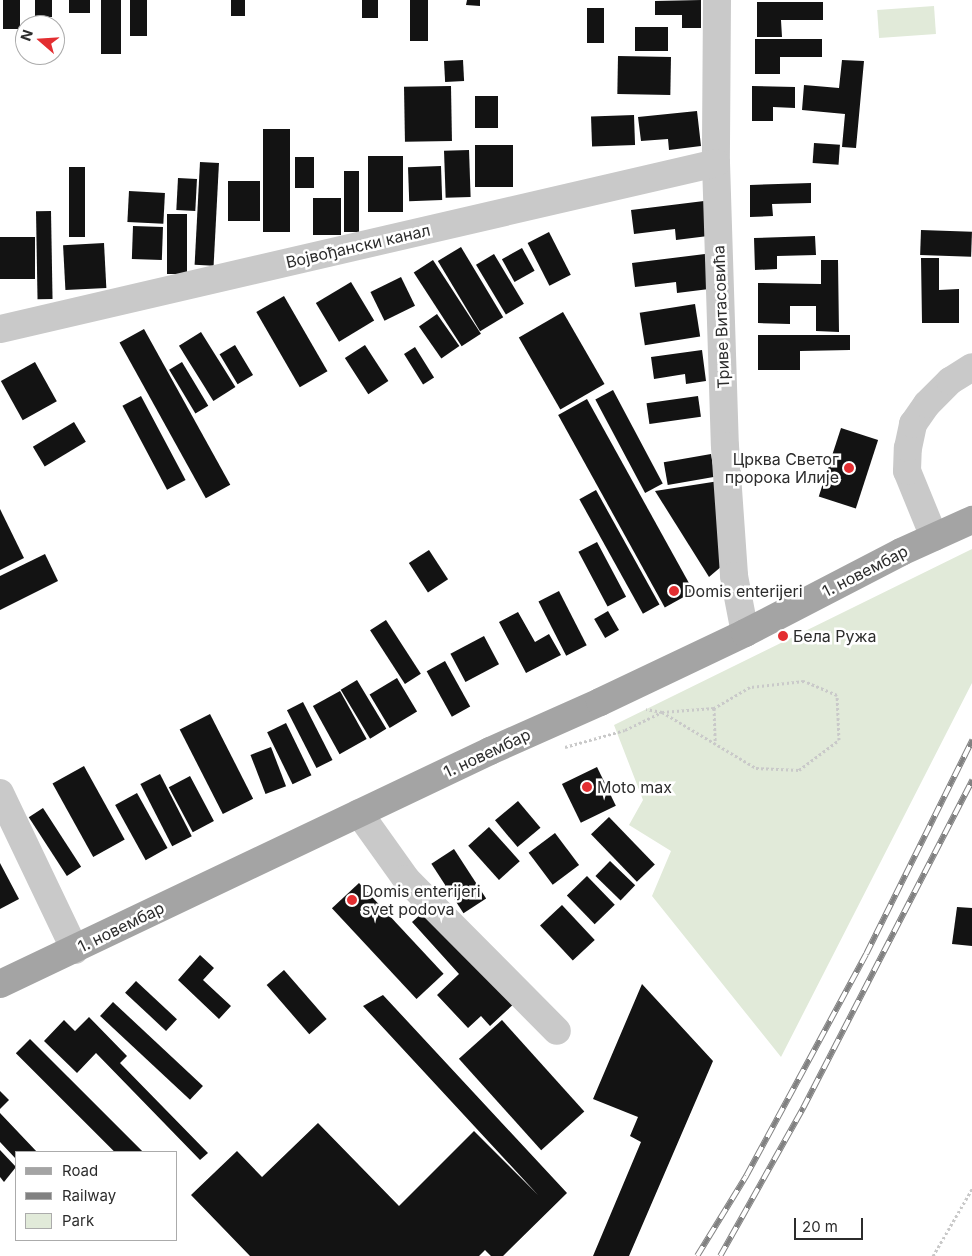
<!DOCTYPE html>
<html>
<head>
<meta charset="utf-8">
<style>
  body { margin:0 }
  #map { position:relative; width:972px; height:1256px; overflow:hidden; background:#fff; font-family:Inter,sans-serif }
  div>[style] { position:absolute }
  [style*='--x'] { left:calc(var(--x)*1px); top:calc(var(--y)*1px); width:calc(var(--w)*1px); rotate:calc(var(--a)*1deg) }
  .green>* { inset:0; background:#e1ead9; transform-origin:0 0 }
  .building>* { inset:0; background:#131313; transform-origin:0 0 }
  .path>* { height:3px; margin-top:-1.5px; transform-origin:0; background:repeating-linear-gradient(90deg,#c9c9c9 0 2.5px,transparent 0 5px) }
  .minor>* { height:28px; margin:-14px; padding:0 14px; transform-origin:14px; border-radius:14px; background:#c9c9c9 }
  .major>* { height:28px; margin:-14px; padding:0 14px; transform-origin:14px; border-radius:14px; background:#a4a4a4 }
  .rail>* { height:5.5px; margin-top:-2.75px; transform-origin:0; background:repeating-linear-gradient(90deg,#fff 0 11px,#818181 0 22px); box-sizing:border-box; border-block:1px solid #818181 }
  .dots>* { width:14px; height:14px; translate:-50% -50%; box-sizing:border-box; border:2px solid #fff; border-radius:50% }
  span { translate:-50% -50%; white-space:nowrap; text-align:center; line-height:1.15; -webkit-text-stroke:5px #fff; paint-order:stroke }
  .street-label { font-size:16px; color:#2c2c2c }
  .poi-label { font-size:16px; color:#2c2c2c }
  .right { translate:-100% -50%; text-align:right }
  .left { translate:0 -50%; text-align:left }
  .legend { position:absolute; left:15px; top:1151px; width:162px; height:90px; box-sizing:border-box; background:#fff; border:1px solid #ababab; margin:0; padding:6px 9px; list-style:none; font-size:15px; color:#2c2c2c }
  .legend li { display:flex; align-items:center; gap:10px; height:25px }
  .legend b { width:25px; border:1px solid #ababab }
  .north { position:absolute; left:15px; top:15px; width:50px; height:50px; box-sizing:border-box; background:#fff; border:1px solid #ababab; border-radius:50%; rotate:289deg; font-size:14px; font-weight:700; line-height:20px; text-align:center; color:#2c2c2c }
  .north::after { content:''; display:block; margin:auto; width:18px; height:22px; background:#e32e31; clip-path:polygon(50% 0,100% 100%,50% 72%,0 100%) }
  .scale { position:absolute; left:794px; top:1218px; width:69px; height:22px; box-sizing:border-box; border:2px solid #2c2c2c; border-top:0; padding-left:6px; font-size:15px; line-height:18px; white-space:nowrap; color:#2c2c2c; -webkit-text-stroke:4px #fff; paint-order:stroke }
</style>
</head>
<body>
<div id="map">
  <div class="green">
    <div style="left:934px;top:6px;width:28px;height:57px;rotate:86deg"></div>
    <div style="clip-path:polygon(972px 549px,972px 683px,781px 1057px,652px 896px,671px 851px,629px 825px,643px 800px,614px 725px)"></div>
  </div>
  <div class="building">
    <div style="left:3px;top:0;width:17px;height:29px"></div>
    <div style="left:35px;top:0;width:17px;height:17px"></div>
    <div style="left:69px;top:0;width:21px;height:13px"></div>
    <div style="left:101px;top:0;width:20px;height:54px"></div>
    <div style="left:130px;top:0;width:17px;height:36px"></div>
    <div style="left:231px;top:0;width:14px;height:16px"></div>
    <div style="left:362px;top:0;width:16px;height:18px"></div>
    <div style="left:410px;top:0;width:18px;height:41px"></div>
    <div style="clip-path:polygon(467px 0,480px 0,480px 6px,466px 5px)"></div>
    <div style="clip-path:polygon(701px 0,701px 28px,682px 28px,682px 15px,655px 15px,655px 1px)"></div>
    <div style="clip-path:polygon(757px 2px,823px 2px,823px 20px,781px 20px,782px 37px,757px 37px)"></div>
    <div style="left:587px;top:8px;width:17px;height:35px"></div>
    <div style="left:668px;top:27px;width:24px;height:33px;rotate:90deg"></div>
    <div style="clip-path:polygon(755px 39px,822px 39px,822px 57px,780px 57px,780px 74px,755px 74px)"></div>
    <div style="left:618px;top:56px;width:53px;height:38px;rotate:1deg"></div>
    <div style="left:463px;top:60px;width:21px;height:19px;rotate:87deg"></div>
    <div style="clip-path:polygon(842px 60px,864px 61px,856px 148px,842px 147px,845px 114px,802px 110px,804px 85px,839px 88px)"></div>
    <div style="left:451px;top:86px;width:55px;height:47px;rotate:89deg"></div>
    <div style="clip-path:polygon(752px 86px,795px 87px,795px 108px,773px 107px,773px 121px,752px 121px)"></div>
    <div style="left:475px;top:96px;width:23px;height:32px"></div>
    <div style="clip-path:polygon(697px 111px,701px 146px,669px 150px,668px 139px,641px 141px,638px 117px)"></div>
    <div style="left:634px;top:115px;width:30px;height:43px;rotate:88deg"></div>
    <div style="left:263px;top:129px;width:27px;height:103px"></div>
    <div style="left:814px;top:143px;width:26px;height:20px;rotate:4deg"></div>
    <div style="left:475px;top:145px;width:38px;height:42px"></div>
    <div style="left:469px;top:150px;width:47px;height:25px;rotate:88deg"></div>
    <div style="left:368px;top:156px;width:35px;height:56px"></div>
    <div style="left:295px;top:157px;width:19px;height:31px"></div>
    <div style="left:200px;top:162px;width:19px;height:103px;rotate:3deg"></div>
    <div style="left:441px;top:166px;width:34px;height:33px;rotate:88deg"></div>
    <div style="left:69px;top:167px;width:16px;height:70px"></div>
    <div style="left:344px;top:171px;width:15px;height:61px"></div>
    <div style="left:178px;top:178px;width:19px;height:32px;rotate:3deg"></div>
    <div style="left:228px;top:181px;width:32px;height:40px"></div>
    <div style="clip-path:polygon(811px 183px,811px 203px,772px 204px,773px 216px,750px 217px,750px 185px)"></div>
    <div style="left:129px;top:191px;width:36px;height:31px;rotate:3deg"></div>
    <div style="left:313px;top:198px;width:28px;height:37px"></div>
    <div style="clip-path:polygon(704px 201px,708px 236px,676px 240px,675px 229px,634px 234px,631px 210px)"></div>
    <div style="left:51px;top:211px;width:88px;height:15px;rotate:89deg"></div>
    <div style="left:167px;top:214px;width:20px;height:60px"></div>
    <div style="left:133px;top:226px;width:30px;height:33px;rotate:2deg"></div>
    <div style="left:921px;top:230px;width:51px;height:25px;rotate:2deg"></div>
    <div style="left:549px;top:232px;width:48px;height:24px;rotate:63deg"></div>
    <div style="clip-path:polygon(815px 236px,816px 255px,777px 256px,777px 269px,755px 270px,754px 238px)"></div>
    <div style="left:0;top:237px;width:35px;height:42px"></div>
    <div style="left:104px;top:243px;width:45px;height:41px;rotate:87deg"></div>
    <div style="left:461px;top:247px;width:82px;height:27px;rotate:59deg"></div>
    <div style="left:522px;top:248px;width:26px;height:23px;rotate:61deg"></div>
    <div style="left:494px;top:254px;width:58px;height:21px;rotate:59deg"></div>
    <div style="clip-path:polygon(705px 254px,709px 289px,677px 293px,676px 282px,635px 287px,632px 263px)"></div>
    <div style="clip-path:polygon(921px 258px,939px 258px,939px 290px,959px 289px,959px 323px,922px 323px)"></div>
    <div style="left:433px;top:260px;width:88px;height:23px;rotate:57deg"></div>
    <div style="clip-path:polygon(821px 260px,838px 260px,839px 332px,816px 331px,816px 306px,790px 306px,790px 324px,758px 323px,758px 283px,821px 284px)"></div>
    <div style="left:401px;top:277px;width:32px;height:34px;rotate:64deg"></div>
    <div style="left:351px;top:282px;width:45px;height:41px;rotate:59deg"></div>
    <div style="left:284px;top:296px;width:87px;height:32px;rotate:60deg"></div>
    <div style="left:695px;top:304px;width:33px;height:56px;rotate:81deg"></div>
    <div style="left:563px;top:312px;width:83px;height:51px;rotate:60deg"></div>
    <div style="left:437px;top:314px;width:39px;height:22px;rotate:55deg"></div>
    <div style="left:144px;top:329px;width:178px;height:28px;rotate:61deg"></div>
    <div style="left:201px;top:332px;width:65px;height:26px;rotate:58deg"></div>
    <div style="clip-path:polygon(758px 335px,850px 335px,850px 350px,800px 351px,800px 370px,758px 370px)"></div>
    <div style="left:235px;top:345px;width:35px;height:18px;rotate:59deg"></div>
    <div style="left:365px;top:345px;width:43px;height:24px;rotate:57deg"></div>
    <div style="left:415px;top:347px;width:36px;height:13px;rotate:58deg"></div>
    <div style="clip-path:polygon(702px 350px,706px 381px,686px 384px,685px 374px,654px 379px,651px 357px)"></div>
    <div style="left:35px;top:362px;width:45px;height:39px;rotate:61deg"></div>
    <div style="left:182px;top:362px;width:51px;height:15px;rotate:59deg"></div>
    <div style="left:613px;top:390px;width:106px;height:20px;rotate:62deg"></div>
    <div style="left:141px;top:396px;width:95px;height:21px;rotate:62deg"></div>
    <div style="left:698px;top:396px;width:21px;height:52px;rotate:82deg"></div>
    <div style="left:587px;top:399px;width:220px;height:33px;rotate:61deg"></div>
    <div style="left:74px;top:422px;width:23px;height:48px;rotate:59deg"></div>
    <div style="left:841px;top:428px;width:39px;height:72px;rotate:18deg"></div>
    <div style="left:711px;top:454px;width:23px;height:48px;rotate:80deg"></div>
    <div style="clip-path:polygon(719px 481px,729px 560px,709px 577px,655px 491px)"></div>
    <div style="left:596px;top:490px;width:131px;height:19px;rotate:61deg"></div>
    <div style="clip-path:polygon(0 509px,24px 558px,0 570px)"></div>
    <div style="left:597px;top:542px;width:62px;height:21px;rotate:62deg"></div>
    <div style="left:429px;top:550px;width:35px;height:24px;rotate:57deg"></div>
    <div style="clip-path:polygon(45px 554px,58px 581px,0 610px,0 576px)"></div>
    <div style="left:559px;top:591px;width:61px;height:23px;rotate:63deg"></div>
    <div style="left:608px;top:611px;width:22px;height:16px;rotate:60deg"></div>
    <div style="clip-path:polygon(518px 612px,535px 642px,549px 634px,561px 655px,526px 673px,499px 622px)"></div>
    <div style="left:386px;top:620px;width:64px;height:19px;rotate:57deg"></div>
    <div style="left:484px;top:636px;width:32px;height:38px;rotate:62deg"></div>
    <div style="left:445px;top:661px;width:52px;height:21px;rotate:61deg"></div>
    <div style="left:397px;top:678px;width:39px;height:32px;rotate:59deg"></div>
    <div style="left:357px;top:680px;width:57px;height:19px;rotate:59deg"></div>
    <div style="left:340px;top:691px;width:55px;height:31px;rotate:61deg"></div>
    <div style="left:303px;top:702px;width:65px;height:18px;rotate:63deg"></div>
    <div style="left:210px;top:714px;width:95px;height:34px;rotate:63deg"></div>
    <div style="left:286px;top:723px;width:58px;height:21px;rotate:64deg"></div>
    <div style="left:271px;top:747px;width:42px;height:22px;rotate:69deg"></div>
    <div style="left:84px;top:766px;width:84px;height:36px;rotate:61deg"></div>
    <div style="left:597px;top:767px;width:43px;height:39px;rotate:64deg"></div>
    <div style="left:160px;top:774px;width:70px;height:22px;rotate:63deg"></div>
    <div style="left:190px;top:776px;width:51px;height:24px;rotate:62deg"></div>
    <div style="left:137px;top:793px;width:63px;height:25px;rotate:61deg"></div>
    <div style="left:518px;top:801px;width:35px;height:30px;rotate:50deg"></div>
    <div style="left:43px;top:808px;width:70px;height:17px;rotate:57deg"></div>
    <div style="left:609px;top:817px;width:66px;height:25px;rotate:46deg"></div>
    <div style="left:489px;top:827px;width:46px;height:28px;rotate:48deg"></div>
    <div style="left:555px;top:833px;width:40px;height:33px;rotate:53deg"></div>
    <div style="left:454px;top:849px;width:59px;height:27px;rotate:57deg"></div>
    <div style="left:610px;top:861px;width:35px;height:21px;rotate:44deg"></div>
    <div style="clip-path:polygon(0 863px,19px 899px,0 909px)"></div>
    <div style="left:587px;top:876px;width:40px;height:28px;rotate:46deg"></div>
    <div style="left:359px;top:883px;width:124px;height:37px;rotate:47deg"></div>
    <div style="left:562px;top:905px;width:48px;height:30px;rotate:47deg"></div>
    <div style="clip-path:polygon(430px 906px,517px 1001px,490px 1026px,481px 1016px,468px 1028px,437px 995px,459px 974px,412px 922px)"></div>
    <div style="clip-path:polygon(957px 907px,972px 908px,972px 946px,952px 944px)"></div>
    <div style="clip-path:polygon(200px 955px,214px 968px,203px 980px,231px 1006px,219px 1019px,178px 980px)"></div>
    <div style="left:284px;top:970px;width:65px;height:23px;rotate:49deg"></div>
    <div style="left:136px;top:981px;width:56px;height:16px;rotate:43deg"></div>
    <div style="clip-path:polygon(642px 984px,713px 1061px,629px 1256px,593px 1256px,641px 1142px,630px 1136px,638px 1117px,593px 1099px)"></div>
    <div style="clip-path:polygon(383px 995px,567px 1193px,503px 1256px,491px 1256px,485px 1250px,479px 1256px,250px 1256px,191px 1195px,237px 1151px,262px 1177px,318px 1123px,399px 1206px,474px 1131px,538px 1195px,363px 1006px)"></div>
    <div style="left:113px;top:1002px;width:123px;height:19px;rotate:43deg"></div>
    <div style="clip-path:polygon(89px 1017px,127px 1056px,120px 1063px,208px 1153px,200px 1160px,96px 1053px,77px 1073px,44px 1041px,64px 1020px,75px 1031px)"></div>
    <div style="left:502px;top:1020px;width:123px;height:58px;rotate:48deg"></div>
    <div style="left:30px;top:1039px;width:161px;height:20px;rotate:45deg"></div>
    <div style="clip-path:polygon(0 1091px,9px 1100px,0 1109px)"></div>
    <div style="clip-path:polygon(0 1113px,37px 1152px,16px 1152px,16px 1159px,0 1142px)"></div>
    <div style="clip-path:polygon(0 1150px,16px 1167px,4px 1182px,0 1177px)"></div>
  </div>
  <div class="path">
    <div style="--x:714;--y:708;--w:35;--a:88"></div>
    <div style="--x:565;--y:747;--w:62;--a:-15.8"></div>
    <div style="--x:625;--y:730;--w:41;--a:-25.9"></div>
    <div style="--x:662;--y:712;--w:109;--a:30.8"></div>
    <div style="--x:756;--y:768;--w:43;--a:2.7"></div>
    <div style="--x:799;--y:770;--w:50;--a:-36.9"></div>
    <div style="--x:839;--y:740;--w:45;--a:-92.5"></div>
    <div style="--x:837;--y:695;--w:36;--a:-157"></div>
    <div style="--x:804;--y:681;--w:54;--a:173.7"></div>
    <div style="--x:750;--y:687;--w:42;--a:149.7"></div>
    <div style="--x:714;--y:708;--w:52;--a:175.6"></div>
    <div style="--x:662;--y:712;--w:16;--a:-169"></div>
    <div style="--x:933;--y:1256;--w:78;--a:-59.8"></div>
  </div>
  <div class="minor">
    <div style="--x:717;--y:0;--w:163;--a:90.4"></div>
    <div style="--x:716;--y:163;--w:283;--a:88.2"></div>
    <div style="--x:725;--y:446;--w:130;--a:86"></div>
    <div style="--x:734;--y:576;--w:58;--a:79.1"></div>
    <div style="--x:0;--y:329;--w:735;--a:-13.05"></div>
    <div style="--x:934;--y:537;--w:71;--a:-112.2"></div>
    <div style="--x:907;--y:471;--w:23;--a:-88"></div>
    <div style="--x:908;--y:448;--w:25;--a:-78"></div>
    <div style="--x:913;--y:424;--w:24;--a:-55"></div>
    <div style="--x:927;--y:404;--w:33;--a:-45"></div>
    <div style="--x:950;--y:381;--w:26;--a:-32"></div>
    <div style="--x:0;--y:793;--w:174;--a:64.5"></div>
    <div style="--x:359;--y:813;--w:81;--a:54.5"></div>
    <div style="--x:406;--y:879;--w:214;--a:45.2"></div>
  </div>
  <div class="major">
    <div style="--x:0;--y:984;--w:543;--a:-25.43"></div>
    <div style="--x:490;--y:751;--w:120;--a:-24"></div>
    <div style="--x:600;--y:702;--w:161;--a:-25.4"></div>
    <div style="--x:745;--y:633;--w:176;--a:-27.4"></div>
    <div style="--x:901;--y:552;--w:78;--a:-24.3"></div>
  </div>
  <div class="rail">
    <div style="--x:697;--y:1256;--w:94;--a:-58.5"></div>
    <div style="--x:746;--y:1176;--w:252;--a:-61.6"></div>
    <div style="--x:866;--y:954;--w:239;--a:-63.6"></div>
    <div style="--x:720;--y:1256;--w:170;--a:-60.7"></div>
    <div style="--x:803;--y:1108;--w:369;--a:-62.7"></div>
  </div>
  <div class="dots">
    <div style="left:849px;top:468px;background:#e32e31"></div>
    <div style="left:674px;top:591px;background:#e32e31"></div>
    <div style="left:783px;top:636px;background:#e32e31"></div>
    <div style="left:587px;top:787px;background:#e32e31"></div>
    <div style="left:352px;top:900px;background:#e32e31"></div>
  </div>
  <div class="street-label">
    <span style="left:358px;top:246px;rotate:-13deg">Војвођански канал</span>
    <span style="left:721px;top:317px;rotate:-92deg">Триве Витасовића</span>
    <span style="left:865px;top:571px;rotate:-27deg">1. новембар</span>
    <span style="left:487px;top:753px;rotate:-25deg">1. новембар</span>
    <span style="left:121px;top:927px;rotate:-26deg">1. новембар</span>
  </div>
  <div class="poi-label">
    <span class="right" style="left:839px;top:468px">Црква Светог<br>пророка Илије</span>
    <span class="left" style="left:684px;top:591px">Domis enterijeri</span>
    <span class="left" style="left:793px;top:636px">Бела Ружа</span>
    <span class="left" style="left:597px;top:787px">Moto max</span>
    <span class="left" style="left:362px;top:900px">Domis enterijeri<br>svet podova</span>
  </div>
  <ul class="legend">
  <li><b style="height:6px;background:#a4a4a4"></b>Road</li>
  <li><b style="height:6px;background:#818181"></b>Railway</li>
  <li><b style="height:14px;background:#e1ead9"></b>Park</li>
  </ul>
  <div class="north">N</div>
  <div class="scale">20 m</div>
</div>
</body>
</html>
